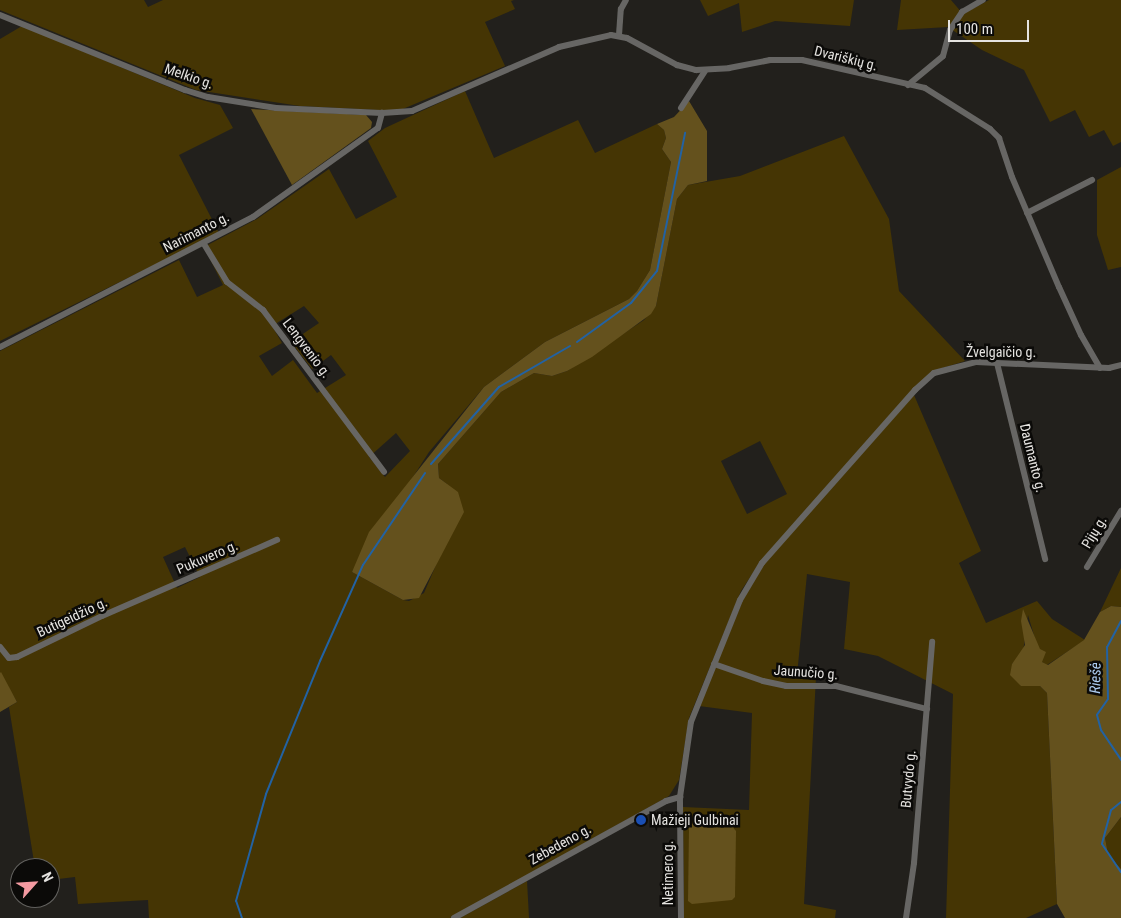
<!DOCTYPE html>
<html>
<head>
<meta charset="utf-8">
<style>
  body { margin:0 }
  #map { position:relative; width:1121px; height:918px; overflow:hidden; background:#22201c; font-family:"Roboto Condensed",sans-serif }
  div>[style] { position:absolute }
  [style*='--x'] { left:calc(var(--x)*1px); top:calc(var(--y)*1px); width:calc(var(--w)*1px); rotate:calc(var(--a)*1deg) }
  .green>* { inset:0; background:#453504 }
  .forest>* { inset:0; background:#64511d }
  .stream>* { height:2px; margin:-1px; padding:0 1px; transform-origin:1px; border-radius:1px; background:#2262a3 }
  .street>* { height:6px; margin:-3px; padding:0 3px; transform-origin:3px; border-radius:3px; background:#676664 }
  .dots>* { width:14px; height:14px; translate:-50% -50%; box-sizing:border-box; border:2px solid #0b0a08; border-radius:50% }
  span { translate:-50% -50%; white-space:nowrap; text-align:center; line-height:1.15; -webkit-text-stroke:5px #0b0a08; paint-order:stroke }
  .street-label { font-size:14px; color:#e5e3e0 }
  .poi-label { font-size:14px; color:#e5e3e0 }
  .left { translate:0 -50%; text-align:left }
  .water-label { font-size:15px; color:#accbef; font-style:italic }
  .north { position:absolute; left:10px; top:858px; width:50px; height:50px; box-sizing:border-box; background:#0b0a08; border:1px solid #62615e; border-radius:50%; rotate:64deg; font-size:14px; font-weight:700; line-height:20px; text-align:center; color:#e5e3e0 }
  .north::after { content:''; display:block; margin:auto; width:18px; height:22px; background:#f49aa1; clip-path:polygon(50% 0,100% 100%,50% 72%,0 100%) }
  .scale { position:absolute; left:948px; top:20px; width:81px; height:22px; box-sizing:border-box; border:2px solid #e5e3e0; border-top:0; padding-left:6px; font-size:15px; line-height:18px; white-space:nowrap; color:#e5e3e0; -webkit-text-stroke:4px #0b0a08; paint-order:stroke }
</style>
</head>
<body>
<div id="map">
  <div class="green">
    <div style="clip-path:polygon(0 0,144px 0,148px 7px,163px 0,514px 0,511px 1px,515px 9px,485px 22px,505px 66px,398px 111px,300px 106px,196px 90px,0 10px)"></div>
    <div style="clip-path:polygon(700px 0,854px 0,850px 26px,775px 21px,742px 32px,739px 3px,708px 16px)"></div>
    <div style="clip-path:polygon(901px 0,951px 0,963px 14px,989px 0,1121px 0,1121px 142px,1113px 146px,1104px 130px,1089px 137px,1075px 110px,1050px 122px,1024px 70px,982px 50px,948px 27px,897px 30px)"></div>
    <div style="clip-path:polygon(22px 26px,195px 98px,220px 105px,233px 128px,179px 155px,219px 233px,0 341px,0 39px)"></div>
    <div style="clip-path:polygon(evenodd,465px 91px,494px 158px,578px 120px,595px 153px,657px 124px,664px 130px,666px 138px,662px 149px,671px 162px,650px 270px,637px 291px,629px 299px,545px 342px,484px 387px,429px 452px,352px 572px,403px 600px,409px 601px,424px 593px,436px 565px,447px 484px,439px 478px,438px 464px,501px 392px,534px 373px,552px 376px,567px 371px,644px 320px,656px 306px,677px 199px,688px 185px,740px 176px,844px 136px,889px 219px,899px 291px,965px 361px,936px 370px,760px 562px,741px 591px,689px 718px,679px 780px,669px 796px,450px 918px,149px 918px,148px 900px,78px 904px,75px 877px,50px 880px,50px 868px,35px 868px,9px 707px,17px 702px,0 673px,0 351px,179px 260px,197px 297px,223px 285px,204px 247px,257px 219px,329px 169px,356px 219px,397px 197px,368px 141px,385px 128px,465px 91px,304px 306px,319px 323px,291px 342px,312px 369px,331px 355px,346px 375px,317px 393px,293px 360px,272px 376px,259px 356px,282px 343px,272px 326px,304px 306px,465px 91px,396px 433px,410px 451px,385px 477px,369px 457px,396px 433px,465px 91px,760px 441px,787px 494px,747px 514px,721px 461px,760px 441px,465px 91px,185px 547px,200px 577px,177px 588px,163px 557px,185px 547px)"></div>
    <div style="clip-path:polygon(1121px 167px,1121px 267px,1108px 270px,1097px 235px,1097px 180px)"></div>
    <div style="clip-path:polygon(914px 395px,981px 551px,959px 563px,986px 623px,1037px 601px,1052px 619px,1085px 640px,1047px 665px,1042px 662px,1028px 615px,1023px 652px,1012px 664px,1021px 686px,1040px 686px,1047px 693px,1057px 904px,1026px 918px,946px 918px,953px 694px,878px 656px,844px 649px,850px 582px,807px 574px,797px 675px,816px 677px,804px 904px,836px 910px,835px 918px,684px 918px,683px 807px,749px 810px,752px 713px,699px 706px,743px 600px,764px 564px)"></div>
    <div style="clip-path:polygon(1121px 568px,1121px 607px,1111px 606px,1100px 612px)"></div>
    <div style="clip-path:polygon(1121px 817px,1121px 869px,1108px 854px,1105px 838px)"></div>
    <div style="clip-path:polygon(527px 881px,529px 918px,460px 918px)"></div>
  </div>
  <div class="forest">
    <div style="clip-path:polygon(689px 101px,707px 131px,707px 181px,688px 185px,677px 199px,656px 306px,651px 314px,592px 357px,567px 371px,552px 376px,534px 373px,501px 392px,438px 464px,439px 478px,458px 492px,464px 512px,419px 598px,403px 600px,352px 572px,369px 532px,484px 387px,545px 342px,629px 299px,637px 291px,650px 270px,671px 162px,662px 149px,666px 138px,664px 130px,657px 124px,674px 117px)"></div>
    <div style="clip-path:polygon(251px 109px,366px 115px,372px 122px,371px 128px,292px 185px)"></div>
    <div style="clip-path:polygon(1111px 606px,1121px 607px,1121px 817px,1105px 838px,1108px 854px,1121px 869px,1121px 918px,1065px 918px,1057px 904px,1047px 693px,1040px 686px,1021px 686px,1010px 675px,1012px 664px,1025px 645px,1021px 621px,1023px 609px,1040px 649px,1046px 652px,1042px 662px,1048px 665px,1084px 640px,1100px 612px)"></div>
    <div style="clip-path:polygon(1px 672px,17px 702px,0 712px,0 673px)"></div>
    <div style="clip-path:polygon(694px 822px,731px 825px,736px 831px,735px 897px,732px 900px,692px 904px,688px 901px,689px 827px)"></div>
  </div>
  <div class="stream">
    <div style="--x:577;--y:342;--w:67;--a:-35.8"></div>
    <div style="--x:631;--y:303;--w:41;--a:-50.9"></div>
    <div style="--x:657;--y:271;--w:141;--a:-78.5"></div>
    <div style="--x:431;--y:464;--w:103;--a:-48.6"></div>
    <div style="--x:499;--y:387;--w:82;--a:-30"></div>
    <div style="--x:1121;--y:621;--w:30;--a:118"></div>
    <div style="--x:1107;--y:647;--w:52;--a:88.9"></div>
    <div style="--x:1108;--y:699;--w:19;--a:125"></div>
    <div style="--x:1097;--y:715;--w:16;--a:75"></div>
    <div style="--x:1101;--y:730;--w:36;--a:56"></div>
    <div style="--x:1121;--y:802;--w:13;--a:141"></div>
    <div style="--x:1111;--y:810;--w:35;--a:105"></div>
    <div style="--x:1102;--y:844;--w:34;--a:56"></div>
    <div style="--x:242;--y:918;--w:18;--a:-109"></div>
    <div style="--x:236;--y:901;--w:111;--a:-74.3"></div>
    <div style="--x:266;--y:794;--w:144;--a:-67.9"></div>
    <div style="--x:320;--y:661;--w:105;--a:-65.9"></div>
    <div style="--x:363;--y:565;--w:111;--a:-56"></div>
  </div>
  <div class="street">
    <div style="--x:0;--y:15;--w:200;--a:22.1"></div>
    <div style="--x:185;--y:90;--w:24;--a:17"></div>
    <div style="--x:208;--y:97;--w:69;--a:9.2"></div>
    <div style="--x:276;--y:108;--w:106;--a:2.7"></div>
    <div style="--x:382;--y:113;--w:30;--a:-4"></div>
    <div style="--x:412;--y:111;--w:160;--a:-23.5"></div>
    <div style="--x:559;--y:47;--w:53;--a:-13"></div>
    <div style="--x:611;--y:35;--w:16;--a:11"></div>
    <div style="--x:627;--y:38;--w:57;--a:28.4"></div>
    <div style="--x:677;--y:65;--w:20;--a:15"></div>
    <div style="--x:696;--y:70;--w:33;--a:-3"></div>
    <div style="--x:729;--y:68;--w:42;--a:-11"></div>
    <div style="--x:770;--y:60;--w:32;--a:0"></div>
    <div style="--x:802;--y:60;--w:126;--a:12.8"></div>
    <div style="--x:925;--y:88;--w:77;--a:32.2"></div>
    <div style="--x:990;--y:129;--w:13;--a:45"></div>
    <div style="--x:999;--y:138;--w:41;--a:71.6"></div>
    <div style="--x:1012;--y:177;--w:120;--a:66.9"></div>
    <div style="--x:1059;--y:287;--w:53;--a:65.4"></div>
    <div style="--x:1081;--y:335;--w:38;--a:60"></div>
    <div style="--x:619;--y:35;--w:26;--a:-86"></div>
    <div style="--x:621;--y:9;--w:10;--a:-61"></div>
    <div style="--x:908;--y:85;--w:45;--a:-39.6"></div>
    <div style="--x:943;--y:56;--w:27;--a:-75"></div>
    <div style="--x:950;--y:30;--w:22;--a:-56"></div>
    <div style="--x:962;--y:12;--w:24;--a:-30"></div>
    <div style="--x:681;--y:108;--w:44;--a:-57"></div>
    <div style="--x:1027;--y:213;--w:73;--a:-26.9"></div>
    <div style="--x:204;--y:244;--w:44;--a:58.8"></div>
    <div style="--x:227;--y:282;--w:46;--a:37.9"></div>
    <div style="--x:263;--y:310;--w:202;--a:53.2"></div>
    <div style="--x:0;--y:347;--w:284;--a:-27.2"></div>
    <div style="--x:253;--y:217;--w:153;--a:-35.5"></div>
    <div style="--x:378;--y:128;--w:16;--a:-75"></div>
    <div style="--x:997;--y:363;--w:202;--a:76.2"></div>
    <div style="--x:1087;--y:567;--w:66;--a:-58.7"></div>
    <div style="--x:0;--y:647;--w:14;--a:51"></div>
    <div style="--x:9;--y:658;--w:8;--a:-7"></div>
    <div style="--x:17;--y:657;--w:94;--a:-25.8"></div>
    <div style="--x:102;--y:616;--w:191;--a:-23.5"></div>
    <div style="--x:714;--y:664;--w:52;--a:19.1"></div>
    <div style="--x:763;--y:681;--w:24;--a:12"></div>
    <div style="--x:786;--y:686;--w:50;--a:0"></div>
    <div style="--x:836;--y:686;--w:94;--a:14.2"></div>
    <div style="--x:454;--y:918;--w:242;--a:-28.9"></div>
    <div style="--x:666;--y:801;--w:15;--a:-16"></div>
    <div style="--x:681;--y:918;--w:121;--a:-90.5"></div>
    <div style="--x:680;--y:797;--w:76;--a:-81.7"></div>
    <div style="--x:691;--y:722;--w:131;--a:-68.1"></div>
    <div style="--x:740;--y:600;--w:43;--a:-59.3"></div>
    <div style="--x:762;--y:563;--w:231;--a:-48.5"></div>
    <div style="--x:915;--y:390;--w:25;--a:-42"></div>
    <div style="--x:934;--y:373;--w:43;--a:-14.7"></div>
    <div style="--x:976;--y:362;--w:133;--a:2.6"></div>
    <div style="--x:1109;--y:368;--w:12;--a:-14"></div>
    <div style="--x:906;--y:918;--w:56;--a:-81.7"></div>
    <div style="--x:914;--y:863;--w:222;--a:-85.3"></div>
  </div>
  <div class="dots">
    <div style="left:641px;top:820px;background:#1a4fb4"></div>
  </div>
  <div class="street-label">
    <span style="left:846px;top:58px;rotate:14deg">Dvariškių g.</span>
    <span style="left:189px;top:76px;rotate:19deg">Melkio g.</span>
    <span style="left:196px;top:232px;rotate:-27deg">Narimanto g.</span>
    <span style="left:307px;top:348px;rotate:53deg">Lengvenio g.</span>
    <span style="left:1001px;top:352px">Žvelgaičio g.</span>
    <span style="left:1033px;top:458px;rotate:76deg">Daumanto g.</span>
    <span style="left:1094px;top:532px;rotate:-59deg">Pijų g.</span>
    <span style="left:207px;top:557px;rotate:-23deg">Pukuvero g.</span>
    <span style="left:72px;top:617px;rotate:-25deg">Butigeidžio g.</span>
    <span style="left:806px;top:672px;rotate:4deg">Jaunučio g.</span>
    <span style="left:908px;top:779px;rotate:-85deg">Butvydo g.</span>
    <span style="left:560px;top:844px;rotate:-29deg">Zebedeno g.</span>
    <span style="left:668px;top:873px;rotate:-90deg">Netimero g.</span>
  </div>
  <div class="poi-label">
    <span class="left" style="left:651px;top:820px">Mažieji Gulbinai</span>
  </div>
  <div class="water-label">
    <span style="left:1096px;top:678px;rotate:-89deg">Riešė</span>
  </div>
  <div class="north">N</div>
  <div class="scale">100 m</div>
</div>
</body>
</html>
